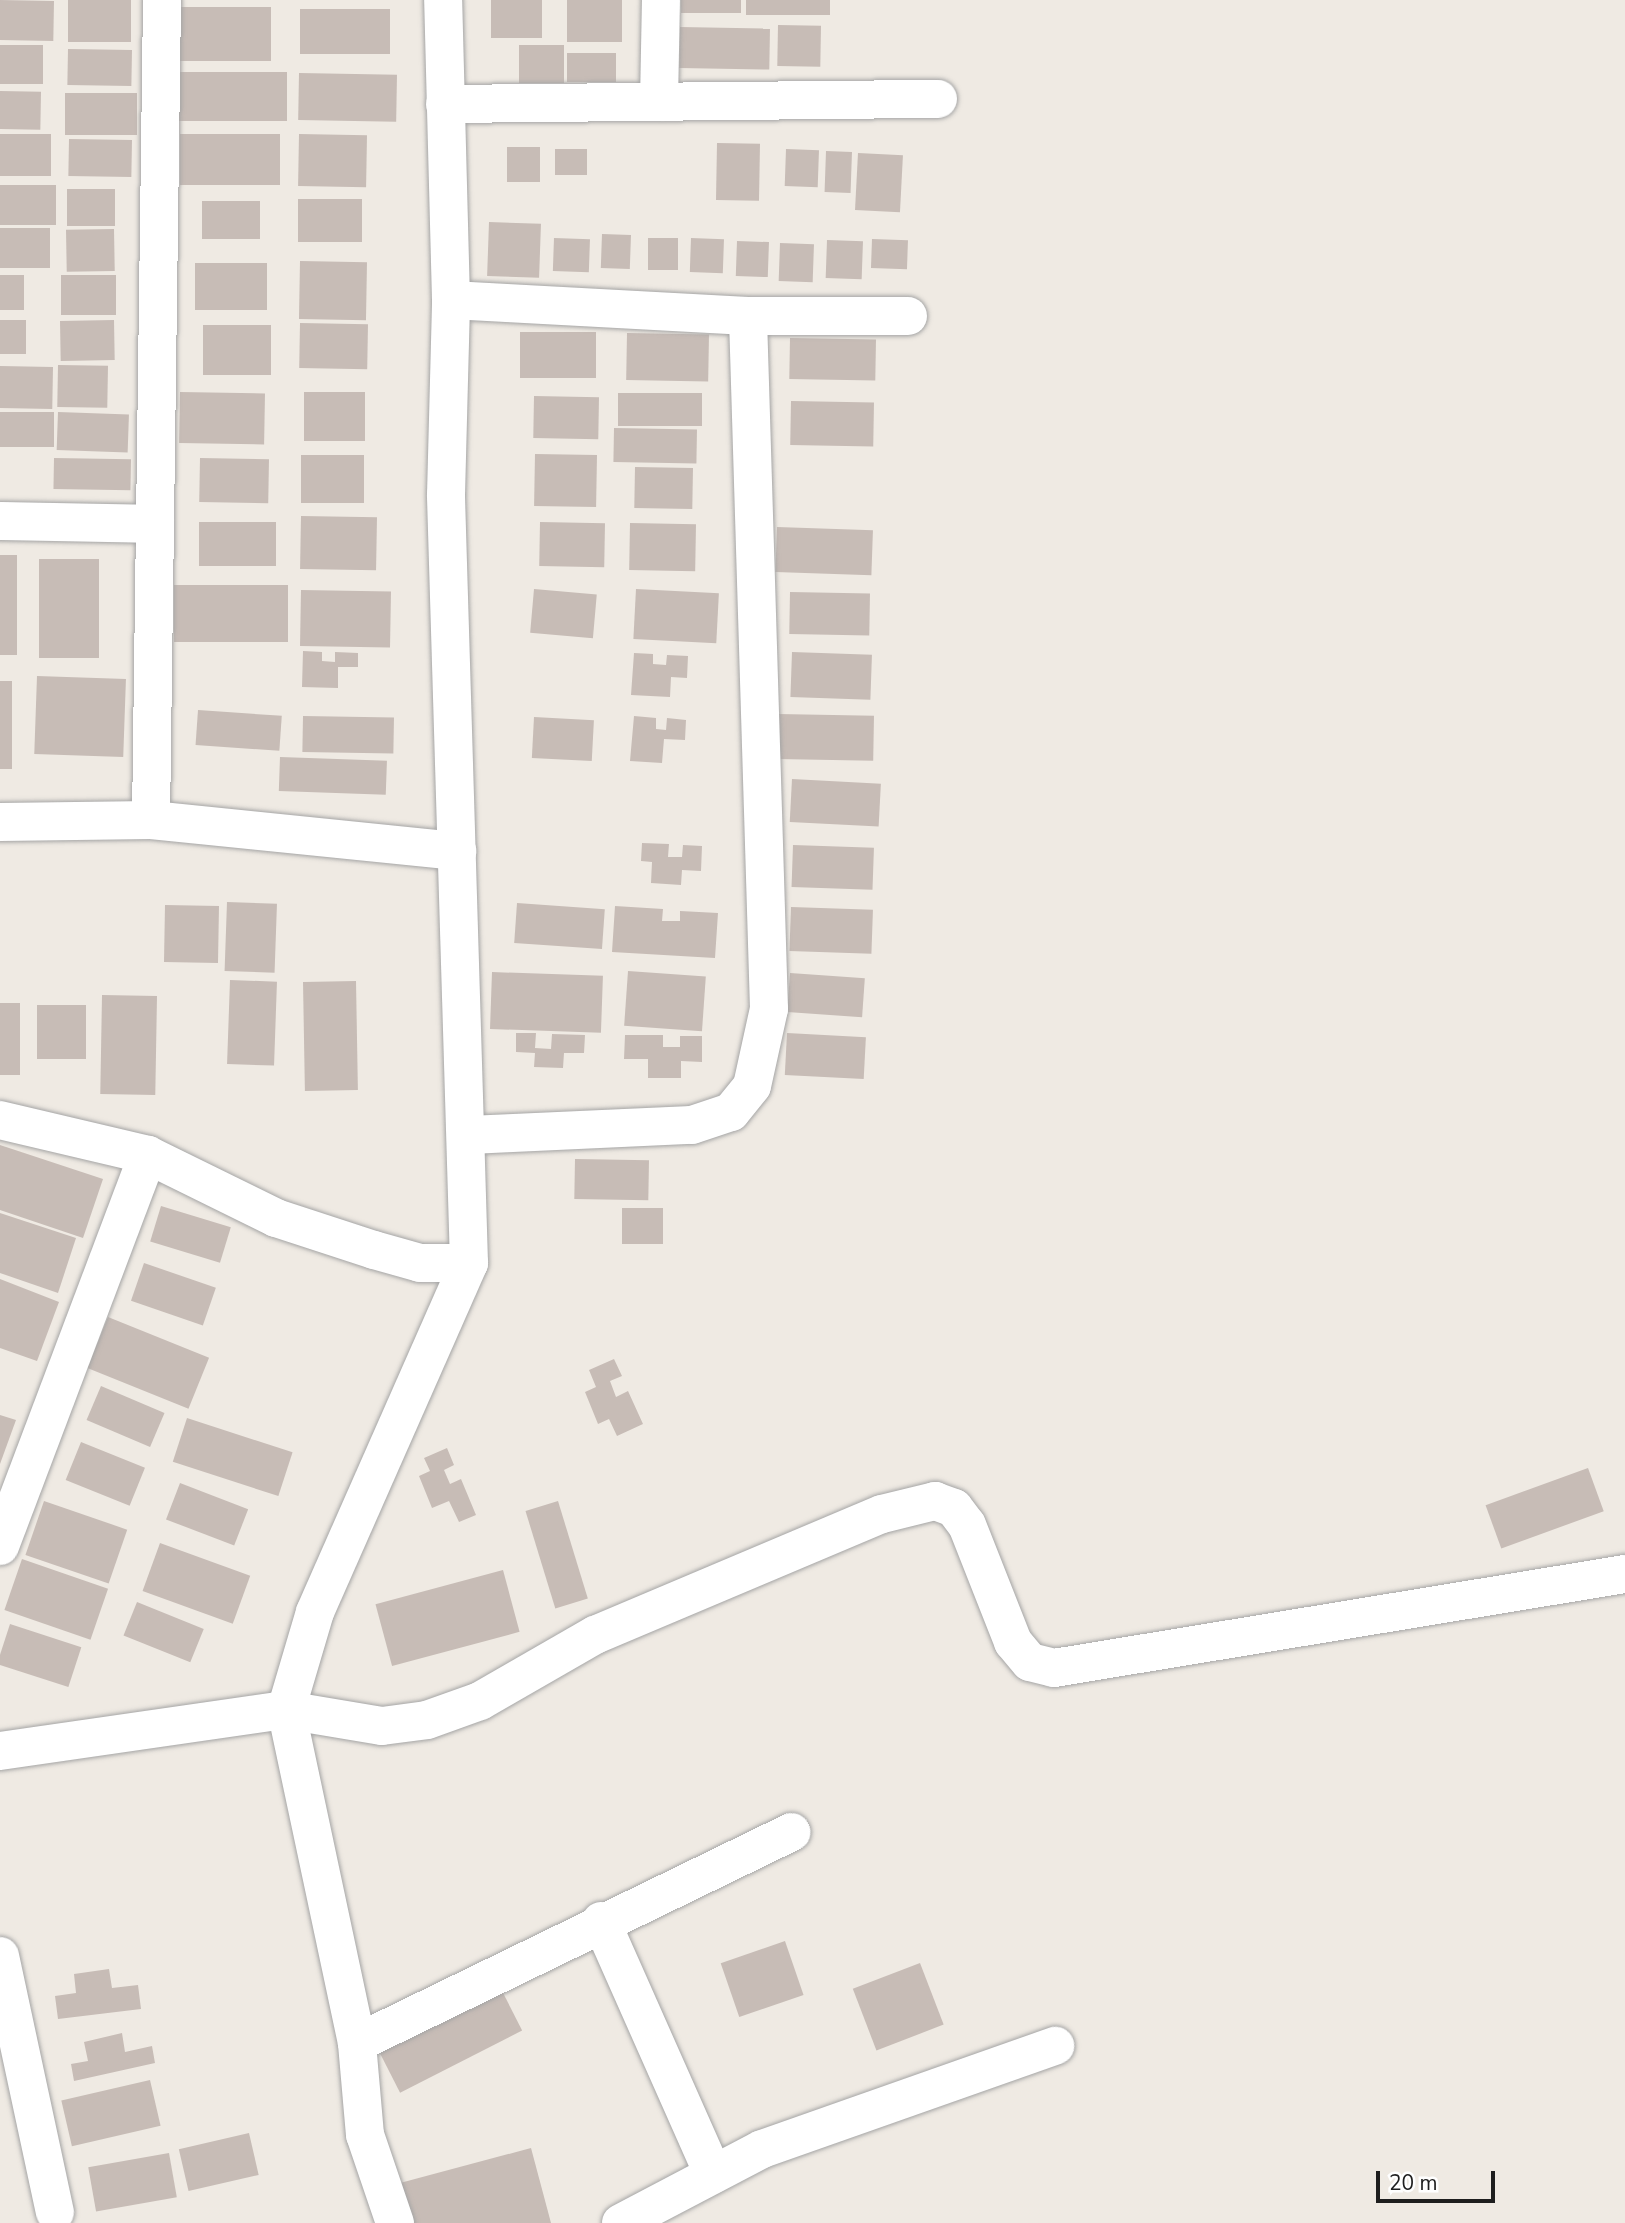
<!DOCTYPE html>
<html>
<head>
<meta charset="utf-8">
<style>
  body { margin:0 }
  #map { position:relative; width:1625px; height:2223px; overflow:hidden; background:#efeae3; font-family:"Nunito Sans",sans-serif }
  div>[style] { position:absolute }
  [style*='--x'] { left:calc(var(--x)*1px); top:calc(var(--y)*1px); width:calc(var(--w)*1px); rotate:calc(var(--a)*1deg) }
  .building>* { inset:0; background:#c7bcb6; transform-origin:0 0 }
  .roads { filter:drop-shadow(0 0 2px #a5a5a5) drop-shadow(0 0 2px #a5a5a5) }
  .minor>* { height:38px; margin:-19px; padding:0 19px; transform-origin:19px; border-radius:19px; background:#fff }
  span { translate:-50% -50%; white-space:nowrap; text-align:center; line-height:1.15; -webkit-text-stroke:5px #fff; paint-order:stroke }
  .scale { position:absolute; left:1376px; top:2171px; width:119px; height:32px; box-sizing:border-box; border:4px solid #1e1e1e; border-top:0; padding-left:9px; font-size:21px; line-height:24px; white-space:nowrap; color:#1e1e1e; -webkit-text-stroke:5px #fff; paint-order:stroke }
</style>
</head>
<body>
<div id="map">
  <div class="building">
    <div style="left:0;top:0;width:54px;height:40px;rotate:1deg"></div>
    <div style="left:68px;top:0;width:63px;height:42px"></div>
    <div style="left:491px;top:0;width:51px;height:38px"></div>
    <div style="left:567px;top:0;width:55px;height:42px"></div>
    <div style="left:681px;top:0;width:60px;height:13px"></div>
    <div style="left:746px;top:0;width:84px;height:15px"></div>
    <div style="left:271px;top:7px;width:54px;height:93px;rotate:90deg"></div>
    <div style="left:390px;top:9px;width:45px;height:90px;rotate:90deg"></div>
    <div style="left:778px;top:25px;width:43px;height:41px;rotate:1deg"></div>
    <div style="left:680px;top:27px;width:90px;height:41px;rotate:1deg"></div>
    <div style="left:0;top:45px;width:43px;height:39px"></div>
    <div style="left:519px;top:45px;width:45px;height:38px"></div>
    <div style="left:68px;top:49px;width:64px;height:36px;rotate:1deg"></div>
    <div style="left:567px;top:53px;width:49px;height:29px"></div>
    <div style="left:178px;top:72px;width:109px;height:49px"></div>
    <div style="left:299px;top:73px;width:98px;height:47px;rotate:1deg"></div>
    <div style="left:0;top:91px;width:41px;height:38px;rotate:1deg"></div>
    <div style="left:65px;top:93px;width:72px;height:42px"></div>
    <div style="left:0;top:134px;width:51px;height:42px"></div>
    <div style="left:180px;top:134px;width:100px;height:51px"></div>
    <div style="left:299px;top:134px;width:68px;height:52px;rotate:1deg"></div>
    <div style="left:69px;top:139px;width:63px;height:37px;rotate:1deg"></div>
    <div style="left:717px;top:143px;width:43px;height:57px;rotate:1deg"></div>
    <div style="left:507px;top:147px;width:33px;height:35px"></div>
    <div style="left:555px;top:149px;width:32px;height:26px"></div>
    <div style="left:786px;top:149px;width:33px;height:37px;rotate:2deg"></div>
    <div style="left:826px;top:151px;width:26px;height:41px;rotate:2deg"></div>
    <div style="left:858px;top:153px;width:45px;height:57px;rotate:3deg"></div>
    <div style="left:0;top:185px;width:56px;height:40px"></div>
    <div style="left:67px;top:189px;width:48px;height:37px"></div>
    <div style="left:298px;top:199px;width:64px;height:43px"></div>
    <div style="left:202px;top:201px;width:58px;height:38px"></div>
    <div style="left:489px;top:222px;width:52px;height:54px;rotate:2deg"></div>
    <div style="left:0;top:228px;width:50px;height:40px"></div>
    <div style="left:114px;top:229px;width:42px;height:48px;rotate:89deg"></div>
    <div style="left:602px;top:234px;width:29px;height:34px;rotate:2deg"></div>
    <div style="left:554px;top:238px;width:36px;height:33px;rotate:2deg"></div>
    <div style="left:648px;top:238px;width:30px;height:32px"></div>
    <div style="left:691px;top:238px;width:33px;height:34px;rotate:2deg"></div>
    <div style="left:872px;top:239px;width:36px;height:29px;rotate:2deg"></div>
    <div style="left:827px;top:240px;width:36px;height:38px;rotate:2deg"></div>
    <div style="left:737px;top:241px;width:32px;height:35px;rotate:2deg"></div>
    <div style="left:780px;top:243px;width:34px;height:38px;rotate:2deg"></div>
    <div style="left:300px;top:261px;width:67px;height:58px;rotate:1deg"></div>
    <div style="left:195px;top:263px;width:72px;height:47px"></div>
    <div style="left:0;top:275px;width:24px;height:35px"></div>
    <div style="left:61px;top:275px;width:55px;height:40px"></div>
    <div style="left:0;top:320px;width:26px;height:34px"></div>
    <div style="left:114px;top:320px;width:40px;height:54px;rotate:89deg"></div>
    <div style="left:300px;top:323px;width:68px;height:45px;rotate:1deg"></div>
    <div style="left:203px;top:325px;width:68px;height:50px"></div>
    <div style="left:520px;top:332px;width:76px;height:46px"></div>
    <div style="left:627px;top:333px;width:82px;height:47px;rotate:1deg"></div>
    <div style="left:790px;top:338px;width:86px;height:41px;rotate:1deg"></div>
    <div style="left:58px;top:365px;width:50px;height:42px;rotate:1deg"></div>
    <div style="left:0;top:366px;width:53px;height:42px;rotate:1deg"></div>
    <div style="left:180px;top:392px;width:85px;height:51px;rotate:1deg"></div>
    <div style="left:304px;top:392px;width:61px;height:49px"></div>
    <div style="left:618px;top:393px;width:84px;height:33px"></div>
    <div style="left:534px;top:396px;width:65px;height:42px;rotate:1deg"></div>
    <div style="left:791px;top:401px;width:83px;height:44px;rotate:1deg"></div>
    <div style="left:0;top:412px;width:54px;height:35px"></div>
    <div style="left:58px;top:412px;width:71px;height:38px;rotate:2deg"></div>
    <div style="left:614px;top:428px;width:83px;height:34px;rotate:1deg"></div>
    <div style="left:535px;top:454px;width:62px;height:52px;rotate:1deg"></div>
    <div style="left:301px;top:455px;width:63px;height:48px"></div>
    <div style="left:54px;top:458px;width:77px;height:31px;rotate:1deg"></div>
    <div style="left:200px;top:458px;width:69px;height:44px;rotate:1deg"></div>
    <div style="left:635px;top:467px;width:58px;height:41px;rotate:1deg"></div>
    <div style="left:301px;top:516px;width:76px;height:53px;rotate:1deg"></div>
    <div style="left:199px;top:522px;width:77px;height:44px"></div>
    <div style="left:540px;top:522px;width:65px;height:44px;rotate:1deg"></div>
    <div style="left:630px;top:523px;width:66px;height:47px;rotate:1deg"></div>
    <div style="left:777px;top:527px;width:96px;height:45px;rotate:2deg"></div>
    <div style="left:0;top:555px;width:17px;height:100px"></div>
    <div style="left:39px;top:559px;width:60px;height:99px"></div>
    <div style="left:174px;top:585px;width:114px;height:57px"></div>
    <div style="left:534px;top:589px;width:63px;height:44px;rotate:5deg"></div>
    <div style="left:636px;top:589px;width:83px;height:50px;rotate:3deg"></div>
    <div style="left:301px;top:590px;width:90px;height:56px;rotate:1deg"></div>
    <div style="left:790px;top:592px;width:80px;height:42px;rotate:1deg"></div>
    <div style="clip-path:polygon(303px 651px,322px 652px,322px 661px,335px 662px,335px 652px,358px 653px,358px 667px,338px 667px,338px 688px,302px 687px)"></div>
    <div style="left:792px;top:652px;width:80px;height:45px;rotate:2deg"></div>
    <div style="clip-path:polygon(634px 653px,653px 654px,653px 664px,666px 665px,667px 655px,688px 656px,687px 678px,671px 677px,670px 697px,631px 695px)"></div>
    <div style="left:37px;top:676px;width:89px;height:78px;rotate:2deg"></div>
    <div style="left:0;top:681px;width:12px;height:88px"></div>
    <div style="left:198px;top:710px;width:84px;height:35px;rotate:4deg"></div>
    <div style="left:778px;top:714px;width:96px;height:45px;rotate:1deg"></div>
    <div style="left:303px;top:716px;width:91px;height:36px;rotate:1deg"></div>
    <div style="clip-path:polygon(634px 716px,656px 718px,656px 729px,666px 730px,667px 718px,686px 720px,685px 740px,664px 739px,662px 763px,630px 761px)"></div>
    <div style="left:534px;top:717px;width:60px;height:41px;rotate:3deg"></div>
    <div style="left:280px;top:757px;width:107px;height:34px;rotate:2deg"></div>
    <div style="left:792px;top:779px;width:89px;height:43px;rotate:3deg"></div>
    <div style="clip-path:polygon(642px 843px,669px 844px,668px 857px,682px 857px,683px 845px,702px 846px,701px 871px,682px 870px,681px 885px,651px 883px,652px 862px,641px 861px)"></div>
    <div style="left:793px;top:845px;width:81px;height:42px;rotate:2deg"></div>
    <div style="left:227px;top:902px;width:50px;height:69px;rotate:2deg"></div>
    <div style="left:517px;top:903px;width:88px;height:40px;rotate:4deg"></div>
    <div style="left:165px;top:905px;width:54px;height:57px;rotate:1deg"></div>
    <div style="clip-path:polygon(615px 906px,663px 909px,662px 921px,680px 921px,680px 911px,718px 913px,715px 958px,612px 952px)"></div>
    <div style="left:791px;top:907px;width:82px;height:44px;rotate:2deg"></div>
    <div style="left:628px;top:971px;width:78px;height:55px;rotate:4deg"></div>
    <div style="left:492px;top:972px;width:111px;height:57px;rotate:2deg"></div>
    <div style="left:790px;top:973px;width:75px;height:39px;rotate:4deg"></div>
    <div style="left:230px;top:980px;width:47px;height:84px;rotate:2deg"></div>
    <div style="left:356px;top:981px;width:109px;height:53px;rotate:89deg"></div>
    <div style="left:157px;top:996px;width:99px;height:55px;rotate:91deg"></div>
    <div style="left:0;top:1003px;width:20px;height:72px"></div>
    <div style="left:37px;top:1005px;width:49px;height:54px"></div>
    <div style="clip-path:polygon(516px 1033px,536px 1033px,535px 1048px,551px 1049px,552px 1034px,585px 1035px,584px 1053px,564px 1053px,563px 1068px,534px 1067px,535px 1053px,516px 1052px)"></div>
    <div style="left:787px;top:1033px;width:79px;height:42px;rotate:3deg"></div>
    <div style="clip-path:polygon(625px 1035px,663px 1035px,663px 1047px,680px 1047px,680px 1036px,702px 1036px,702px 1062px,681px 1061px,681px 1078px,648px 1078px,648px 1059px,624px 1059px)"></div>
    <div style="clip-path:polygon(0 1145px,103px 1179px,83px 1238px,0 1210px)"></div>
    <div style="left:575px;top:1159px;width:74px;height:40px;rotate:1deg"></div>
    <div style="left:161px;top:1206px;width:73px;height:37px;rotate:17deg"></div>
    <div style="left:622px;top:1208px;width:41px;height:36px"></div>
    <div style="clip-path:polygon(0 1213px,76px 1238px,58px 1293px,0 1273px)"></div>
    <div style="left:144px;top:1263px;width:76px;height:40px;rotate:19deg"></div>
    <div style="clip-path:polygon(0 1279px,59px 1302px,37px 1361px,0 1348px)"></div>
    <div style="left:108px;top:1317px;width:109px;height:55px;rotate:22deg"></div>
    <div style="clip-path:polygon(614px 1359px,622px 1376px,610px 1381px,616px 1397px,628px 1391px,643px 1424px,617px 1436px,609px 1419px,598px 1424px,585px 1392px,596px 1387px,589px 1370px)"></div>
    <div style="left:101px;top:1386px;width:69px;height:37px;rotate:23deg"></div>
    <div style="clip-path:polygon(0 1415px,16px 1420px,0 1464px)"></div>
    <div style="left:187px;top:1418px;width:111px;height:46px;rotate:18deg"></div>
    <div style="left:81px;top:1442px;width:69px;height:41px;rotate:22deg"></div>
    <div style="clip-path:polygon(447px 1448px,454px 1465px,444px 1470px,450px 1484px,461px 1479px,476px 1515px,459px 1522px,449px 1501px,432px 1508px,419px 1476px,430px 1471px,424px 1458px)"></div>
    <div style="left:1588px;top:1468px;width:46px;height:109px;rotate:70deg"></div>
    <div style="left:180px;top:1483px;width:73px;height:39px;rotate:21deg"></div>
    <div style="left:44px;top:1501px;width:88px;height:57px;rotate:19deg"></div>
    <div style="left:558px;top:1501px;width:102px;height:34px;rotate:73deg"></div>
    <div style="left:160px;top:1543px;width:96px;height:51px;rotate:20deg"></div>
    <div style="left:22px;top:1559px;width:91px;height:54px;rotate:19deg"></div>
    <div style="left:503px;top:1570px;width:64px;height:132px;rotate:75deg"></div>
    <div style="left:137px;top:1602px;width:72px;height:36px;rotate:22deg"></div>
    <div style="left:10px;top:1624px;width:75px;height:42px;rotate:18deg"></div>
    <div style="left:785px;top:1941px;width:57px;height:68px;rotate:71deg"></div>
    <div style="left:920px;top:1963px;width:66px;height:72px;rotate:69deg"></div>
    <div style="clip-path:polygon(109px 1969px,112px 1988px,138px 1985px,141px 2009px,58px 2019px,55px 1996px,76px 1993px,74px 1974px)"></div>
    <div style="left:499px;top:1985px;width:51px;height:137px;rotate:63deg"></div>
    <div style="clip-path:polygon(122px 2033px,125px 2052px,152px 2046px,155px 2063px,74px 2081px,71px 2064px,88px 2061px,84px 2042px)"></div>
    <div style="left:150px;top:2080px;width:47px;height:91px;rotate:77deg"></div>
    <div style="left:249px;top:2133px;width:43px;height:72px;rotate:77deg"></div>
    <div style="clip-path:polygon(531px 2148px,551px 2223px,410px 2223px,400px 2183px)"></div>
    <div style="left:169px;top:2153px;width:45px;height:82px;rotate:80deg"></div>
  </div>
  <div class="roads">
    <div class="minor">
      <div style="--x:659;--y:102;--w:102;--a:-88.9"></div>
      <div style="--x:445;--y:104;--w:493;--a:-0.6"></div>
      <div style="--x:451;--y:300;--w:297;--a:3.1"></div>
      <div style="--x:748;--y:316;--w:160;--a:0"></div>
      <div style="--x:0;--y:521;--w:155;--a:1.1"></div>
      <div style="--x:151;--y:820;--w:820;--a:-89.23"></div>
      <div style="--x:0;--y:822;--w:151;--a:-0.8"></div>
      <div style="--x:151;--y:820;--w:308;--a:5.8"></div>
      <div style="--x:0;--y:1120;--w:152;--a:13.3"></div>
      <div style="--x:148;--y:1155;--w:143;--a:26.2"></div>
      <div style="--x:276;--y:1218;--w:103;--a:18.1"></div>
      <div style="--x:374;--y:1250;--w:48;--a:15.8"></div>
      <div style="--x:420;--y:1263;--w:49;--a:0"></div>
      <div style="--x:469;--y:1135;--w:223;--a:-2.6"></div>
      <div style="--x:692;--y:1125;--w:41;--a:-18.4"></div>
      <div style="--x:731;--y:1112;--w:33;--a:-51"></div>
      <div style="--x:752;--y:1086;--w:79;--a:-77.6"></div>
      <div style="--x:769;--y:1009;--w:693;--a:-91.74"></div>
      <div style="--x:0;--y:1546;--w:418;--a:-69.3"></div>
      <div style="--x:0;--y:1751;--w:289;--a:-8.2"></div>
      <div style="--x:286;--y:1710;--w:97;--a:9.5"></div>
      <div style="--x:382;--y:1726;--w:45;--a:-7.6"></div>
      <div style="--x:427;--y:1720;--w:56;--a:-19.7"></div>
      <div style="--x:480;--y:1701;--w:133;--a:-29.9"></div>
      <div style="--x:595;--y:1635;--w:311;--a:-22.9"></div>
      <div style="--x:882;--y:1514;--w:55;--a:-13.8"></div>
      <div style="--x:935;--y:1501;--w:20;--a:20"></div>
      <div style="--x:954;--y:1508;--w:21;--a:53"></div>
      <div style="--x:967;--y:1525;--w:126;--a:68.5"></div>
      <div style="--x:1013;--y:1642;--w:26;--a:50"></div>
      <div style="--x:1030;--y:1662;--w:25;--a:14"></div>
      <div style="--x:1054;--y:1668;--w:579;--a:-9.35"></div>
      <div style="--x:601;--y:1921;--w:277;--a:66.1"></div>
      <div style="--x:0;--y:1956;--w:262;--a:77.9"></div>
      <div style="--x:357;--y:2043;--w:483;--a:-25.9"></div>
      <div style="--x:395;--y:2223;--w:93;--a:-108.8"></div>
      <div style="--x:365;--y:2135;--w:92;--a:-95"></div>
      <div style="--x:357;--y:2043;--w:340;--a:-102"></div>
      <div style="--x:286;--y:1710;--w:102;--a:-73.5"></div>
      <div style="--x:315;--y:1612;--w:381;--a:-66.2"></div>
      <div style="--x:469;--y:1263;--w:768;--a:-91.72"></div>
      <div style="--x:446;--y:495;--w:195;--a:-88.5"></div>
      <div style="--x:451;--y:300;--w:300;--a:-91.5"></div>
      <div style="--x:621;--y:2223;--w:159;--a:-27.7"></div>
      <div style="--x:762;--y:2149;--w:311;--a:-19.4"></div>
    </div>
  </div>
  <div class="scale">20 m</div>
</div>
</body>
</html>
